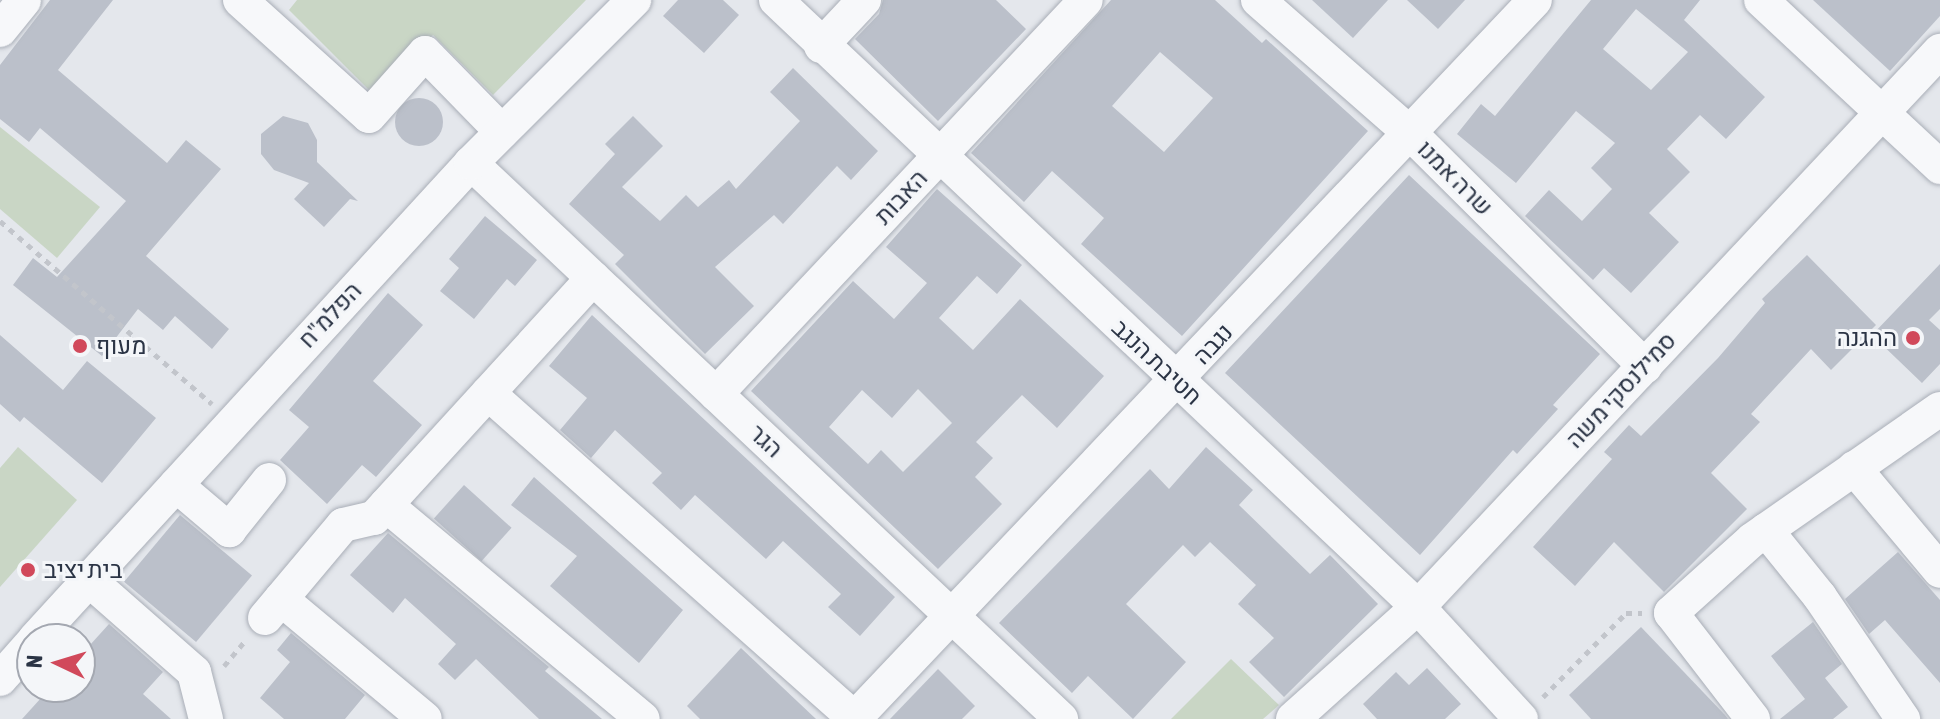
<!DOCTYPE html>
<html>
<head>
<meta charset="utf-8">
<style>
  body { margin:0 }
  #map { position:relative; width:1940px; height:719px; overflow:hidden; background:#e4e7ec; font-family:"Asap Condensed",Heebo,sans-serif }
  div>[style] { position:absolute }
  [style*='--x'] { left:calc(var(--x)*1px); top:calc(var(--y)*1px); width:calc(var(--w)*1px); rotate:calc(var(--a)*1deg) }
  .green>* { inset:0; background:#c9d6c5 }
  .building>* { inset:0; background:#bbc0ca; transform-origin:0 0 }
  .round { border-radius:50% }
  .path>* { height:5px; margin-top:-2.5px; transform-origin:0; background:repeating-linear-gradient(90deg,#c2c5cb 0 6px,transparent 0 12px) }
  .roads { filter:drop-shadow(0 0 2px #a9aeb7) drop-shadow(0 0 2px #a9aeb7) }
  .minor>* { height:34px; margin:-17px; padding:0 17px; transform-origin:17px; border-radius:17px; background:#f7f8fa }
  .dots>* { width:22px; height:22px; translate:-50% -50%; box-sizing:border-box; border:4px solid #f4f6f9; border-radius:50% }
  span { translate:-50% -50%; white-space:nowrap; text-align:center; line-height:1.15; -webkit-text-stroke:6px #f4f6f9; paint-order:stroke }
  .street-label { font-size:24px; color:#2b3445 }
  .poi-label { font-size:24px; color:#2b3445 }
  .right { translate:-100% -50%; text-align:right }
  .left { translate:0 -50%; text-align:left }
  .north { position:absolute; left:16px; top:623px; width:80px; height:80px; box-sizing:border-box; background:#f4f6f9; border:2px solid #a4a8b1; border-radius:50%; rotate:274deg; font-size:22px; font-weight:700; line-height:32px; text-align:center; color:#2b3445 }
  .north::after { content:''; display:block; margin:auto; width:28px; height:36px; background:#d1495b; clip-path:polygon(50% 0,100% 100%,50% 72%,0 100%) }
</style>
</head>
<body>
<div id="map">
  <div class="green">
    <div style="clip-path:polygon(297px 0,586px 0,493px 95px,433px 35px,373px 94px,289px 10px)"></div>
    <div style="clip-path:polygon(0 127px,100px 207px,57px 258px,0 209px)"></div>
    <div style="clip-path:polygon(18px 447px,77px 500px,0 587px,0 468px)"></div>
    <div style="clip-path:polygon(1231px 659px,1279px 705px,1263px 719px,1171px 719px)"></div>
  </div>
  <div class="building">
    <div style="clip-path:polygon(50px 0,113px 0,58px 70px,167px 163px,186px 140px,221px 169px,146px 256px,229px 329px,212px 349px,175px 316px,163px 330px,138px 309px,102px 356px,13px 285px,33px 258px,57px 277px,126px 201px,40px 128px,29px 142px,0 119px,0 65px)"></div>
    <div style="clip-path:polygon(678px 0,723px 0,739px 15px,704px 53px,663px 16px)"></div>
    <div style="clip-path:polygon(883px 0,996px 0,1026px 29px,938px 121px,855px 39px,879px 14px)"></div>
    <div style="clip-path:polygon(evenodd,1111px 0,1215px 0,1262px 43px,1266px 39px,1368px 131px,1182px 336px,1081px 244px,1104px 218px,1052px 171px,1024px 202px,971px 153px,1111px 0,1160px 52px,1213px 98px,1164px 152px,1112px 106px,1160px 52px)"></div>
    <div style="clip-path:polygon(1312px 0,1388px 0,1353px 38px)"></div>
    <div style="clip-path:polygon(1407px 0,1465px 0,1438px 29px)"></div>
    <div style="clip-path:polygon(evenodd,1591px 0,1700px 0,1684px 20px,1765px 97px,1726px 139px,1700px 115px,1667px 149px,1690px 172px,1649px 213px,1679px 242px,1631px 293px,1604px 268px,1593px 280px,1525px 216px,1549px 190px,1582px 221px,1612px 189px,1591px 168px,1615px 143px,1576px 111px,1516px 183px,1457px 134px,1481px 104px,1495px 116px,1591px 0,1636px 9px,1688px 52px,1651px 90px,1603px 49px,1636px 9px)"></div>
    <div style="clip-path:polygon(1813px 0,1940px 0,1940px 16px,1890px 71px)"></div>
    <div style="clip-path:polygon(793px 68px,878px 151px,851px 180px,837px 166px,783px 224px,774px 215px,715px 267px,754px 306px,705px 354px,615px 264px,624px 255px,569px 204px,615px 154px,605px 144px,633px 116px,663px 146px,622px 187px,660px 221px,686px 195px,698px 207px,729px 180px,736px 189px,800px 121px,770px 92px)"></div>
    <div class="round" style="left:395px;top:98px;width:48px;height:48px"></div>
    <div style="clip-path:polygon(283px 116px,308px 123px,317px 140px,317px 162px,358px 201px,350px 199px,324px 227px,294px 199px,309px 183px,274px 170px,261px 154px,261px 134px)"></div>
    <div style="clip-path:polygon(1409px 175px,1600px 354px,1553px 405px,1558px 409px,1517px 454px,1513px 450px,1420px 555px,1225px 373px)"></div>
    <div style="clip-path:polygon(evenodd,937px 189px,1022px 265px,997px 294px,977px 276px,939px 318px,973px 350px,1020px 299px,1104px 376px,1057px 428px,1022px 395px,976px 442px,993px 458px,975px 477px,1002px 504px,938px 569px,751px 391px,853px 281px,894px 319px,927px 283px,886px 247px,937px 189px,918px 389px,952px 423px,903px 472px,881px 450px,868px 464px,829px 427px,862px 390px,892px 418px,918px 389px)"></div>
    <div style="clip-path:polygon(485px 216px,537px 260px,515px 286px,507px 279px,474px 319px,440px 291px,459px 268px,449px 259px)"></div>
    <div style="clip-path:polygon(1807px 255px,1876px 325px,1831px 370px,1811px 349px,1751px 414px,1760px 422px,1711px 473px,1747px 509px,1664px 592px,1614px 542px,1575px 586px,1533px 547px,1612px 459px,1604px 452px,1629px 425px,1641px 436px,1718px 358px,1765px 303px,1762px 299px)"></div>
    <div style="clip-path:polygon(1940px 264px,1940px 309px,1929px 320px,1940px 330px,1940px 364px,1922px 383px,1872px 335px)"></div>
    <div style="clip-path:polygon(388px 293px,423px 325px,373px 381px,422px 425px,376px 477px,362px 465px,327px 504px,280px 460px,309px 427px,289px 410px)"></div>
    <div style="clip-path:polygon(592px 315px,895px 597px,860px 636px,828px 607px,841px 594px,783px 541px,766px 559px,695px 495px,681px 510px,652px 483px,662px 473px,615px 430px,591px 458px,560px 430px,587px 398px,549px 366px)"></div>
    <div style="clip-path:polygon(0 335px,63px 390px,87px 361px,156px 418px,102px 483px,24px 417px,20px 422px,0 404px)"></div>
    <div style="clip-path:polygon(1206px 447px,1253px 490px,1239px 505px,1310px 574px,1330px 555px,1378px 604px,1284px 697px,1249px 662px,1274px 638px,1238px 604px,1256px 585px,1210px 542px,1195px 557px,1183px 545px,1126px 604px,1186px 662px,1133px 719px,1088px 676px,1072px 693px,999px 623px,1150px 469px,1169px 489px)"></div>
    <div style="clip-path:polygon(534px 477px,683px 610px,639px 663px,550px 586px,577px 556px,511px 505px)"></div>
    <div style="left:464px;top:485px;width:64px;height:45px;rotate:42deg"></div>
    <div style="left:180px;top:515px;width:94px;height:87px;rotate:40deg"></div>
    <div style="clip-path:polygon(388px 533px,549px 667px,545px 671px,602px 719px,539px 719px,476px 659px,455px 680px,438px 664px,456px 644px,405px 598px,393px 613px,350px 575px)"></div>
    <div style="clip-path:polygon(1898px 552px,1940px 600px,1940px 683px,1885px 620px,1869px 634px,1845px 599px)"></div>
    <div style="clip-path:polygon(1813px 622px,1842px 664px,1825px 678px,1848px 707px,1833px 719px,1780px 719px,1805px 699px,1771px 656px)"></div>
    <div style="clip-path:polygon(109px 624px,163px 672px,143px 694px,171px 719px,22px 719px,51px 687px,80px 687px,80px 656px)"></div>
    <div style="clip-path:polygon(1641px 627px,1725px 715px,1728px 719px,1591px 719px,1569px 695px)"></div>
    <div style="clip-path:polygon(291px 633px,365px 695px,345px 719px,284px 719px,260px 698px,290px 662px,277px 650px)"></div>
    <div style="clip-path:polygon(741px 648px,816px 719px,700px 719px,687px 706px)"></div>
    <div style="clip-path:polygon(1427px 668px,1461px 704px,1445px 719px,1377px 719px,1363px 704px,1396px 672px,1409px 685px)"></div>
    <div style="clip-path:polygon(938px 669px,975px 706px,962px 719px,890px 719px)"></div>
  </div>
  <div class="path">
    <div style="--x:0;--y:221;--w:280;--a:40.8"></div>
    <div style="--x:224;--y:666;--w:34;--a:-50"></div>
    <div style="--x:1543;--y:697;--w:118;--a:-45.3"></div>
    <div style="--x:1626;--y:613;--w:16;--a:0"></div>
  </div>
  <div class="roads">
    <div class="minor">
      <div style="--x:240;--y:0;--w:173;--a:42"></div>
      <div style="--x:369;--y:116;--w:84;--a:-48.4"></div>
      <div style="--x:425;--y:53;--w:110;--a:45.7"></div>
      <div style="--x:776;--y:0;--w:884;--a:43.39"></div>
      <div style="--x:1418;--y:607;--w:152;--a:47.4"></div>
      <div style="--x:1258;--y:0;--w:203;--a:41.2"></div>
      <div style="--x:1411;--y:134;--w:330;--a:44.8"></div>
      <div style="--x:1761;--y:0;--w:245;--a:43"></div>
      <div style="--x:0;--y:30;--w:38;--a:-51"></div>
      <div style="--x:821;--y:46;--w:63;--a:-46.9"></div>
      <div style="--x:471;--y:163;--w:811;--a:43.3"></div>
      <div style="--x:488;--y:393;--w:489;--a:41.6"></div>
      <div style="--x:716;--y:394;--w:540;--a:-46.8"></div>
      <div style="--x:1854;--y:468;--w:134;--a:50.1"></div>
      <div style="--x:176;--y:485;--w:70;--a:40.3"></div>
      <div style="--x:229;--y:530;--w:64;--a:-51.3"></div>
      <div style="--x:386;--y:505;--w:334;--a:39.8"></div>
      <div style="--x:1766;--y:530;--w:86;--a:51.1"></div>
      <div style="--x:1820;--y:597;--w:148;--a:55.8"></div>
      <div style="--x:88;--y:579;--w:141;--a:41.3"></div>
      <div style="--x:194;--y:672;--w:49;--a:75.7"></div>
      <div style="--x:281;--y:599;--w:187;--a:39.8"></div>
      <div style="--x:265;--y:618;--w:121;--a:-50"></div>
      <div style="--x:343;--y:525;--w:32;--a:-13"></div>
      <div style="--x:374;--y:518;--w:325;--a:-47.6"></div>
      <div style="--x:35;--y:639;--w:646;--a:-47.51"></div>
      <div style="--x:471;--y:163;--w:231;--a:-45"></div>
      <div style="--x:0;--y:679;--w:48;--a:-48.4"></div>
      <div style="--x:854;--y:719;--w:990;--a:-46.55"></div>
      <div style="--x:1293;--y:719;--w:168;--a:-41.9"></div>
      <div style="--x:1418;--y:607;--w:763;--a:-46.81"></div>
      <div style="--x:1753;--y:719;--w:134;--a:-127.7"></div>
      <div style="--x:1671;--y:613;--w:109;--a:-42"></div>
      <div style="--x:1752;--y:540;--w:229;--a:-34.9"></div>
    </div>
  </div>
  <div class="dots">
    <div style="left:1913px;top:338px;background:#d1495b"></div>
    <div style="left:80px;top:346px;background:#d1495b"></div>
    <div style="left:28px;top:570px;background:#d1495b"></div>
  </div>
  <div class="street-label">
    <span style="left:1455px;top:178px;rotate:45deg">שרה אמנו</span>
    <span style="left:901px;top:197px;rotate:-47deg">האבות</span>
    <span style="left:330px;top:315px;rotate:-47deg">הפלמ"ח</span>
    <span style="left:1213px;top:344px;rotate:-47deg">נגבה</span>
    <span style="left:1157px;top:362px;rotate:43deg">חטיבת הנגב</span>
    <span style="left:1621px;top:390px;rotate:-47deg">סמילנסקי משה</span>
    <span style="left:766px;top:441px;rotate:43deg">הגר</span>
  </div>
  <div class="poi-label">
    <span class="right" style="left:1897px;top:338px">ההגנה</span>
    <span class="left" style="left:96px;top:346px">מעוף</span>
    <span class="left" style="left:44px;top:570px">בית יציב</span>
  </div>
  <div class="north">N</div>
</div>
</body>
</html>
